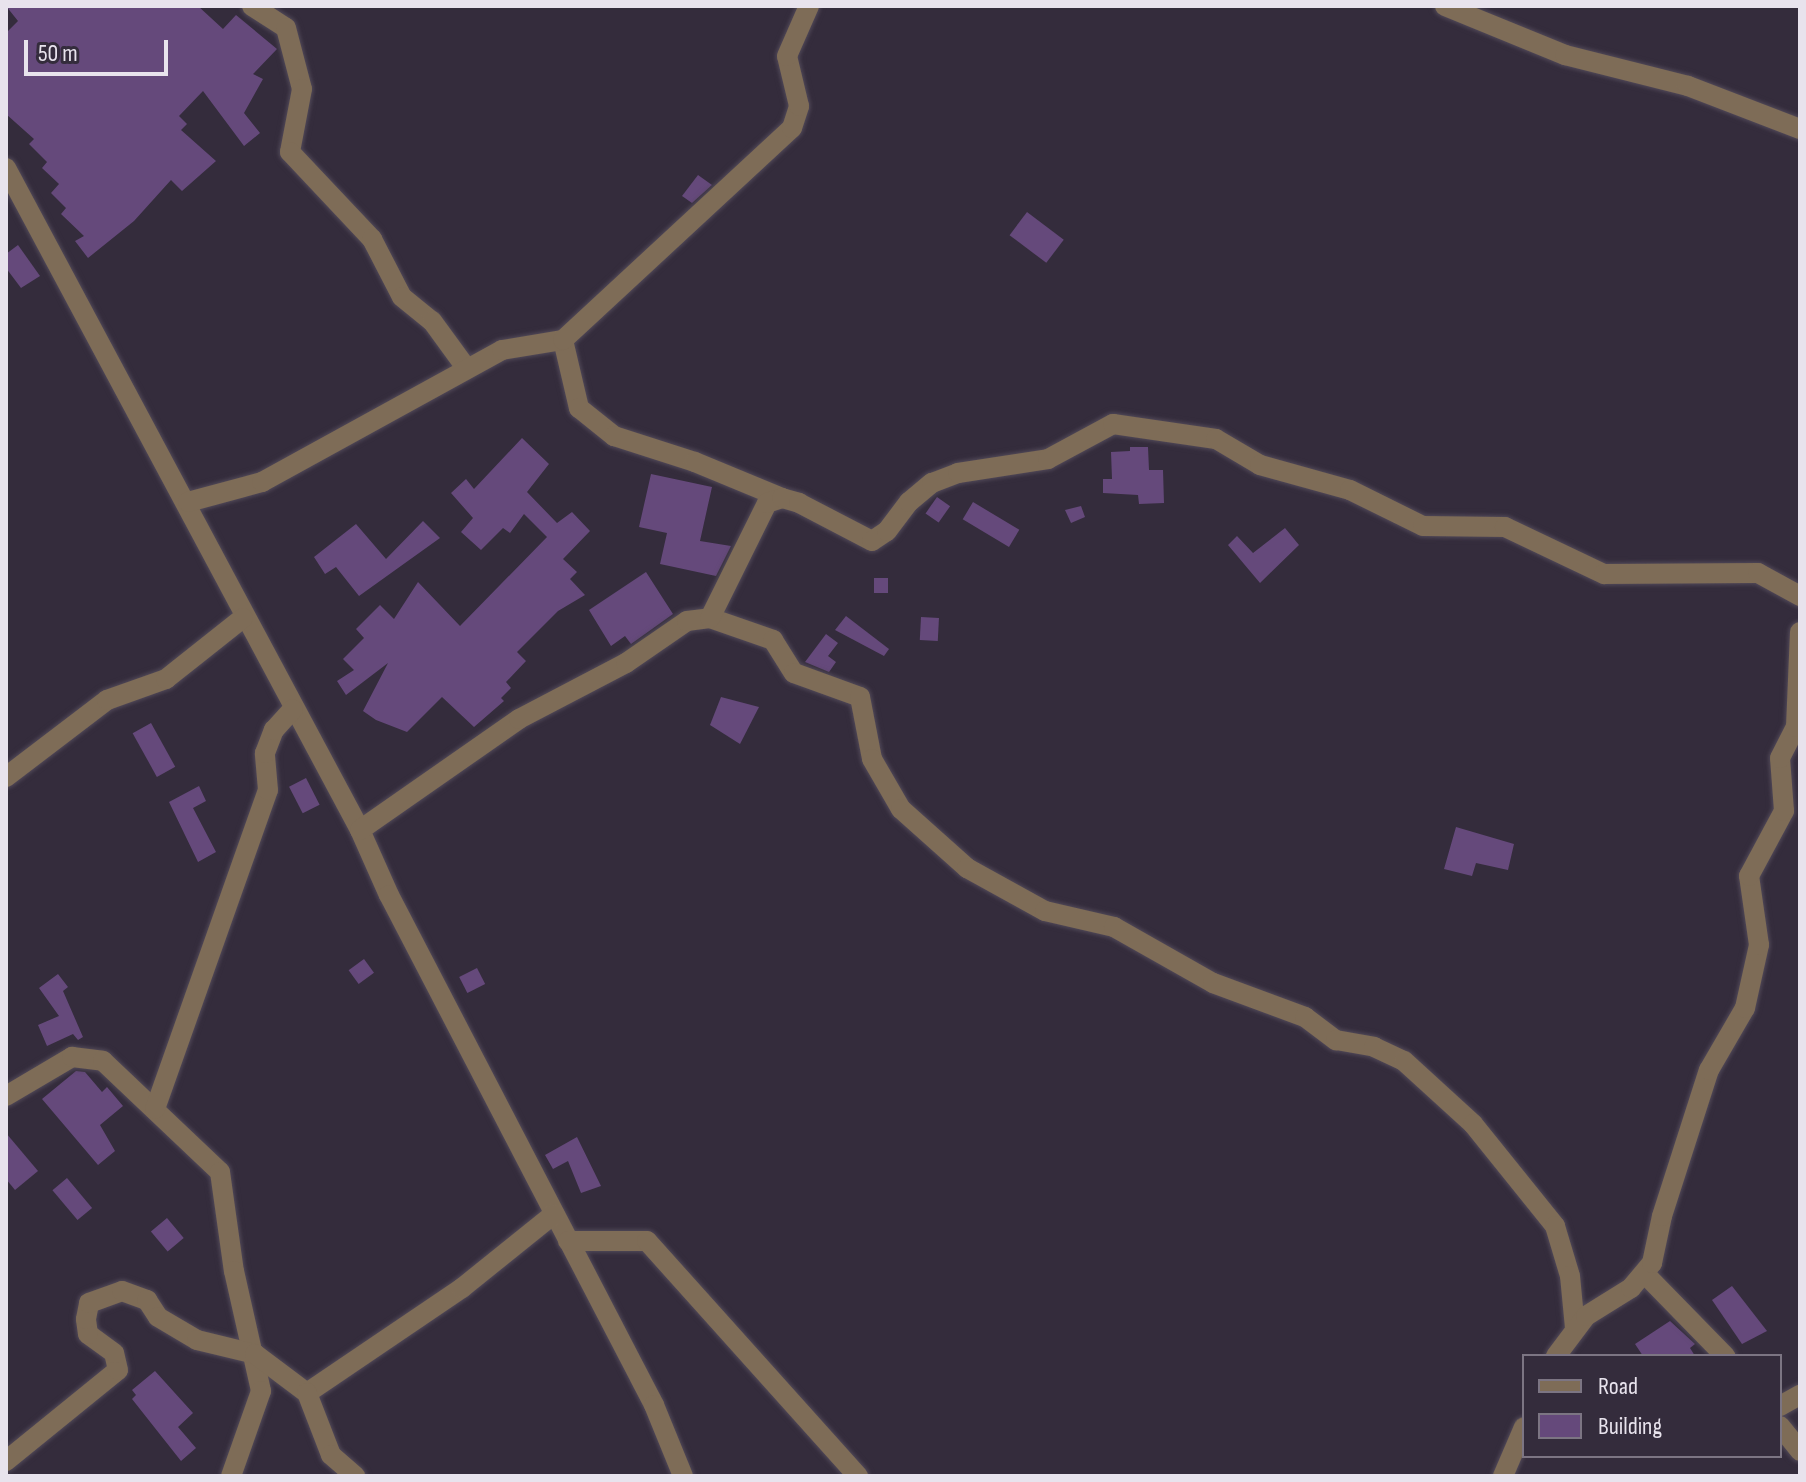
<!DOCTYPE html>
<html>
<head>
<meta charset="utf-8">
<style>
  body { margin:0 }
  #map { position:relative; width:1806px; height:1482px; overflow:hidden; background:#342c3c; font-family:"Sofia Sans Condensed",sans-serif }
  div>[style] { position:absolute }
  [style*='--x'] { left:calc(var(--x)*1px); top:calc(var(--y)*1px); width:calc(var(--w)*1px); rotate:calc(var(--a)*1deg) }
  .building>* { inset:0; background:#65497b; transform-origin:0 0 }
  .roads { filter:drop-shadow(0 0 2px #514958) drop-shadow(0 0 2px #514958) }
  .minor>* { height:20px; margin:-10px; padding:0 10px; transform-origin:10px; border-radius:10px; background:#7e6c57 }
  span { translate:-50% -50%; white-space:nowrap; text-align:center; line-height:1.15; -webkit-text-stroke:7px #342c3c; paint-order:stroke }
  .frame { position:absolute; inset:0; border:8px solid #e8e3ed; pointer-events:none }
  .legend { position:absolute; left:1522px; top:1354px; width:260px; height:104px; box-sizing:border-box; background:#342c3c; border:2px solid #7c7583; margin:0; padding:10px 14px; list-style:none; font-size:24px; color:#e8e3ed }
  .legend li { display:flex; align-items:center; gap:16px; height:40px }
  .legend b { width:40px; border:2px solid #7c7583 }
  .scale { position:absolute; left:24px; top:40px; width:144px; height:36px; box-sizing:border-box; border:4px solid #e8e3ed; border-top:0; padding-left:10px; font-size:24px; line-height:28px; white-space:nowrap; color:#e8e3ed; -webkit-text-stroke:6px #342c3c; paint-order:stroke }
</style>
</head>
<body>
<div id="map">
  <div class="building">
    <div style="clip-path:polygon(6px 6px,198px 6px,223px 29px,236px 15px,277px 49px,253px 74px,263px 79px,244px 113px,260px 133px,244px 146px,203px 91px,179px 116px,187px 124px,181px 130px,216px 161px,182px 191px,171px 180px,134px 221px,88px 258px,75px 241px,84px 236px,61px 214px,66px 208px,51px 193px,59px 184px,42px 168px,47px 162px,29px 144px,34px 139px,6px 114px,6px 33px,18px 21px)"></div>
    <div style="clip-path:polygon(698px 175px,712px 185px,692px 203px,682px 196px)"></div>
    <div style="left:1027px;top:212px;width:46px;height:29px;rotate:37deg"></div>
    <div style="clip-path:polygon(18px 245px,40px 276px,21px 288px,6px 268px,6px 254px)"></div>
    <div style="clip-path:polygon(522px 438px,549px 464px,527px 492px,557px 523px,572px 512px,590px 531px,563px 559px,577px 572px,570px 579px,585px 595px,558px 611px,517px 652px,526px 661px,506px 682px,511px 688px,501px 698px,504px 701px,474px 727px,442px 697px,407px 732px,376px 720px,363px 711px,388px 663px,346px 695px,337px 681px,354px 670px,343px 659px,364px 638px,356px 629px,380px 605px,394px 619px,418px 582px,460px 626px,547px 537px,524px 514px,510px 533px,503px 528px,481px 550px,461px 532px,473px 518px,451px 493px,466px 479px,474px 489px)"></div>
    <div style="clip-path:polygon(1130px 447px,1148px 447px,1149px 470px,1163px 470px,1164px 503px,1139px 504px,1138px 495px,1103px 493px,1103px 479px,1112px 479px,1111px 452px,1130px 451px)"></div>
    <div style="clip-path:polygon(651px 474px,712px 487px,700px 541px,731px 546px,716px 576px,660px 564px,667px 533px,639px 527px)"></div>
    <div style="left:937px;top:497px;width:16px;height:20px;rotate:35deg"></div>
    <div style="left:973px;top:502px;width:54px;height:20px;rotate:31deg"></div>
    <div style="clip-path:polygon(1081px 506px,1085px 517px,1071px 523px,1065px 510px)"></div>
    <div style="clip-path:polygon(423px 521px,440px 538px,359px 596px,336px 567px,325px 574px,314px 557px,356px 524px,386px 559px)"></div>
    <div style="clip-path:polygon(1285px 528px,1299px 545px,1260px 583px,1228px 545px,1237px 536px,1253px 553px)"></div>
    <div style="clip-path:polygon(646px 572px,673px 614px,631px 644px,625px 636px,611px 646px,589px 610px)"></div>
    <div style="left:874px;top:578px;width:14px;height:15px"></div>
    <div style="clip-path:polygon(846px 616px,889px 649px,884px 656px,835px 630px)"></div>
    <div style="left:921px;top:617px;width:18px;height:23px;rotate:3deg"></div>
    <div style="clip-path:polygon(826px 634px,838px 643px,828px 656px,836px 662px,829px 672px,805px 662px)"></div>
    <div style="clip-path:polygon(721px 697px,759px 707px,740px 744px,710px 725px)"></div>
    <div style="left:151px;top:723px;width:50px;height:21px;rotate:61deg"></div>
    <div style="left:306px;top:778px;width:30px;height:19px;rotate:63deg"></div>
    <div style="clip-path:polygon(199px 786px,206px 801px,193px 808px,216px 852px,198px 862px,169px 802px)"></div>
    <div style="clip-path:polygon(1456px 827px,1514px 844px,1508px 870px,1476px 863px,1472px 876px,1444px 869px)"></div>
    <div style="left:364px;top:959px;width:17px;height:19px;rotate:54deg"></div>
    <div style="left:477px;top:968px;width:18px;height:20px;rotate:63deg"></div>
    <div style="clip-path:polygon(58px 974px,68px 987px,63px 991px,83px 1037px,78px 1040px,73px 1034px,47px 1046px,38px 1025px,59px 1016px,39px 988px)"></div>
    <div style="clip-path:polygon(76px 1071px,85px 1072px,102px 1092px,107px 1087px,123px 1106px,100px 1125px,115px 1151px,98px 1165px,42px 1099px)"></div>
    <div style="clip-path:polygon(6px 1133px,38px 1171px,15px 1190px,6px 1179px)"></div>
    <div style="clip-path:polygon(577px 1137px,601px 1186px,581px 1193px,568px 1161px,553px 1169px,545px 1155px)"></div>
    <div style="left:67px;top:1178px;width:39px;height:19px;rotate:50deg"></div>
    <div style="left:167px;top:1218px;width:26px;height:21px;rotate:50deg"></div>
    <div style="clip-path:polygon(1732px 1286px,1767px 1331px,1742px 1344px,1712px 1300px)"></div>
    <div style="clip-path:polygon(1670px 1321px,1695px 1344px,1690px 1348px,1695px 1356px,1643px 1356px,1635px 1344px)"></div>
    <div style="clip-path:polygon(155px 1371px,193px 1413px,178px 1427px,196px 1448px,181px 1461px,132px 1399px,136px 1395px,132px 1390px)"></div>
  </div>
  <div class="roads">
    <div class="minor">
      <div style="--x:252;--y:6;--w:40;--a:32.9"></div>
      <div style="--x:286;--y:28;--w:63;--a:75.3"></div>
      <div style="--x:302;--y:89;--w:64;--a:100.8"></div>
      <div style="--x:290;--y:152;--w:120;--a:46.7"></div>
      <div style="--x:372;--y:239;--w:65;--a:62.7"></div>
      <div style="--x:402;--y:297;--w:38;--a:39"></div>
      <div style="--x:432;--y:321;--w:59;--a:53.9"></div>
      <div style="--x:1445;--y:6;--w:130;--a:22.2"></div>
      <div style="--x:1565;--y:55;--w:127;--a:14.1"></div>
      <div style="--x:1688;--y:86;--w:120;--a:21"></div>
      <div style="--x:6;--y:168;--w:751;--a:61.86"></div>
      <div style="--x:360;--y:830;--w:71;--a:66"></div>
      <div style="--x:389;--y:895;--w:575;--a:62.54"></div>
      <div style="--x:654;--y:1405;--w:77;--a:67.8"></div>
      <div style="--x:563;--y:340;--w:70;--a:76.8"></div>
      <div style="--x:579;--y:408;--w:45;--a:38.7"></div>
      <div style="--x:614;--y:436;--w:85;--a:17.8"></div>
      <div style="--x:695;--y:462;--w:94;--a:22.5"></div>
      <div style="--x:188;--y:502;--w:77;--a:-15.1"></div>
      <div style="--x:262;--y:482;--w:274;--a:-28.8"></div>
      <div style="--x:502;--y:350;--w:62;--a:-9.3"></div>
      <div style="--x:563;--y:340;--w:312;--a:-42.8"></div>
      <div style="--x:792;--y:128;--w:23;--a:-72"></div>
      <div style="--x:799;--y:106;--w:51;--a:-103.5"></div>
      <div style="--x:787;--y:56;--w:55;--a:-66.3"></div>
      <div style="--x:710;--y:618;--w:67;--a:19.2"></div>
      <div style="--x:773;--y:640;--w:39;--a:58"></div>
      <div style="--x:794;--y:673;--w:70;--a:20"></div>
      <div style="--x:860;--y:697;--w:63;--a:79"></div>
      <div style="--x:872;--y:759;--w:58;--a:59.9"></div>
      <div style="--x:901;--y:809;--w:89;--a:41.8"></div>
      <div style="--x:967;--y:868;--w:89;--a:28.9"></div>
      <div style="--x:1045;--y:911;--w:71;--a:13.1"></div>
      <div style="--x:1114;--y:927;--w:114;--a:29.5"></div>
      <div style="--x:1213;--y:983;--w:98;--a:20.3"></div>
      <div style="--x:1305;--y:1017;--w:39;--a:37"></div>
      <div style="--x:1336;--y:1040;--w:39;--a:10"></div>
      <div style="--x:1374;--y:1047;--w:33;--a:25"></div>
      <div style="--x:1404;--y:1061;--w:93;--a:42.4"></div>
      <div style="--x:1473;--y:1124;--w:131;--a:51.2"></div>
      <div style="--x:1555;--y:1226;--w:52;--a:73.3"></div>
      <div style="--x:1570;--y:1276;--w:52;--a:84.5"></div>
      <div style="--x:6;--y:777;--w:127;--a:-37.3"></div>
      <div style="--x:107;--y:700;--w:63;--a:-19.6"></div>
      <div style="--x:166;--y:679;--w:98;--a:-38.4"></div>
      <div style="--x:360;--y:830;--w:194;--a:-34.9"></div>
      <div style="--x:519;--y:719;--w:121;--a:-27.6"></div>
      <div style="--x:626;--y:663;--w:74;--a:-34.5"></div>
      <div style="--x:687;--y:621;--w:23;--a:-7"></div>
      <div style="--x:710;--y:618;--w:128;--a:-63.6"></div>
      <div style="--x:767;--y:503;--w:16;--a:-18"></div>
      <div style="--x:782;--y:498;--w:18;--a:16"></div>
      <div style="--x:799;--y:503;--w:82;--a:27.5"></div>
      <div style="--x:872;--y:541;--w:18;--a:-34"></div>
      <div style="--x:887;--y:531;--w:36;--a:-53"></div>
      <div style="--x:909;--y:502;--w:30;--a:-40"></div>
      <div style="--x:932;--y:483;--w:28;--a:-21"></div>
      <div style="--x:958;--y:473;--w:91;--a:-8.8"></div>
      <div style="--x:1048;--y:459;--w:74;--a:-28.3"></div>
      <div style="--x:1113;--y:424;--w:104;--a:8.3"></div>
      <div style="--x:1216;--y:439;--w:51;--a:30.6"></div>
      <div style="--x:1260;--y:465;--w:93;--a:15.5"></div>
      <div style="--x:1350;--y:490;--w:81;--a:26.3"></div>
      <div style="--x:1423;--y:526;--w:82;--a:0.7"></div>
      <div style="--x:1505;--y:527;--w:110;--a:25.4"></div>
      <div style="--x:1604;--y:574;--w:154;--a:-0.4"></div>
      <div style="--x:1758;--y:573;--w:48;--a:28.7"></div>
      <div style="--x:6;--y:1096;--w:77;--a:-30.6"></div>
      <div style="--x:72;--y:1057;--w:31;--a:7"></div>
      <div style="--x:103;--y:1061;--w:161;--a:43.5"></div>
      <div style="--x:220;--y:1172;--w:100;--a:82"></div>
      <div style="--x:234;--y:1271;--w:123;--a:77.3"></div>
      <div style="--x:261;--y:1391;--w:90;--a:109.4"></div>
      <div style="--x:155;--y:1109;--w:338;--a:-70.5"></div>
      <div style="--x:268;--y:790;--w:37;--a:-95"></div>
      <div style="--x:265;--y:753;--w:25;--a:-69"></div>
      <div style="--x:274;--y:730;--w:28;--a:-48"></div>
      <div style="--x:568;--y:1241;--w:79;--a:0"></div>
      <div style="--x:647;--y:1241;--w:316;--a:48.1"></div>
      <div style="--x:1645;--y:1274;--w:115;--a:45.7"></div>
      <div style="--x:1556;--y:1356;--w:50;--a:-53.1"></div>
      <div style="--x:1586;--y:1316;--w:53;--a:-31.9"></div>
      <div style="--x:1631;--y:1288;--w:33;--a:-50"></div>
      <div style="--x:1652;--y:1263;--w:48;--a:-78"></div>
      <div style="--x:1662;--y:1216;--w:153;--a:-72.2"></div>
      <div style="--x:1709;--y:1070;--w:72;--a:-59.9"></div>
      <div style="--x:1745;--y:1008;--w:65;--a:-77.5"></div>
      <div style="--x:1759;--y:945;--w:70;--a:-98.2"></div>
      <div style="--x:1749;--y:876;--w:74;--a:-61.7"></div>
      <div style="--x:1784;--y:811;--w:53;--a:-94.3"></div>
      <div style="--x:1780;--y:758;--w:35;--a:-63"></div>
      <div style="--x:1796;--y:727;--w:95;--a:-87.6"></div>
      <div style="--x:307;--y:1393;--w:187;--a:-34.1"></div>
      <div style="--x:462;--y:1288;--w:118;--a:-38.8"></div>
      <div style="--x:1780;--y:1406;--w:23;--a:-29"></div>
      <div style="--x:1780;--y:1426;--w:32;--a:51"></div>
      <div style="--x:6;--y:1461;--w:144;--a:-39.1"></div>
      <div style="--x:118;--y:1370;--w:17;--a:-103"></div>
      <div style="--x:114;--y:1353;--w:32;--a:-144"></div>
      <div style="--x:88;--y:1334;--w:15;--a:-98"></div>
      <div style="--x:86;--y:1319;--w:16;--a:-79"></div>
      <div style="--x:89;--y:1303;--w:35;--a:-20"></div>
      <div style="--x:122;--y:1291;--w:27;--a:20"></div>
      <div style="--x:147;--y:1300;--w:20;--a:57"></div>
      <div style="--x:158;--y:1317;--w:45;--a:30.5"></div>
      <div style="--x:197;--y:1340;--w:60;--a:13.6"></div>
      <div style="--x:255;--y:1354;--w:65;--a:36.9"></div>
      <div style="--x:307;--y:1393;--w:66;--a:68.8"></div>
      <div style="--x:331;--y:1455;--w:32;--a:41"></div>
      <div style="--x:1503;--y:1476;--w:53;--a:-66.8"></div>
    </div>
  </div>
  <div class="frame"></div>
  <ul class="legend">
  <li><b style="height:10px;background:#7e6c57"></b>Road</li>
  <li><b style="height:22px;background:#65497b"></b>Building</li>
  </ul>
  <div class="scale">50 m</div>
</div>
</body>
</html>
